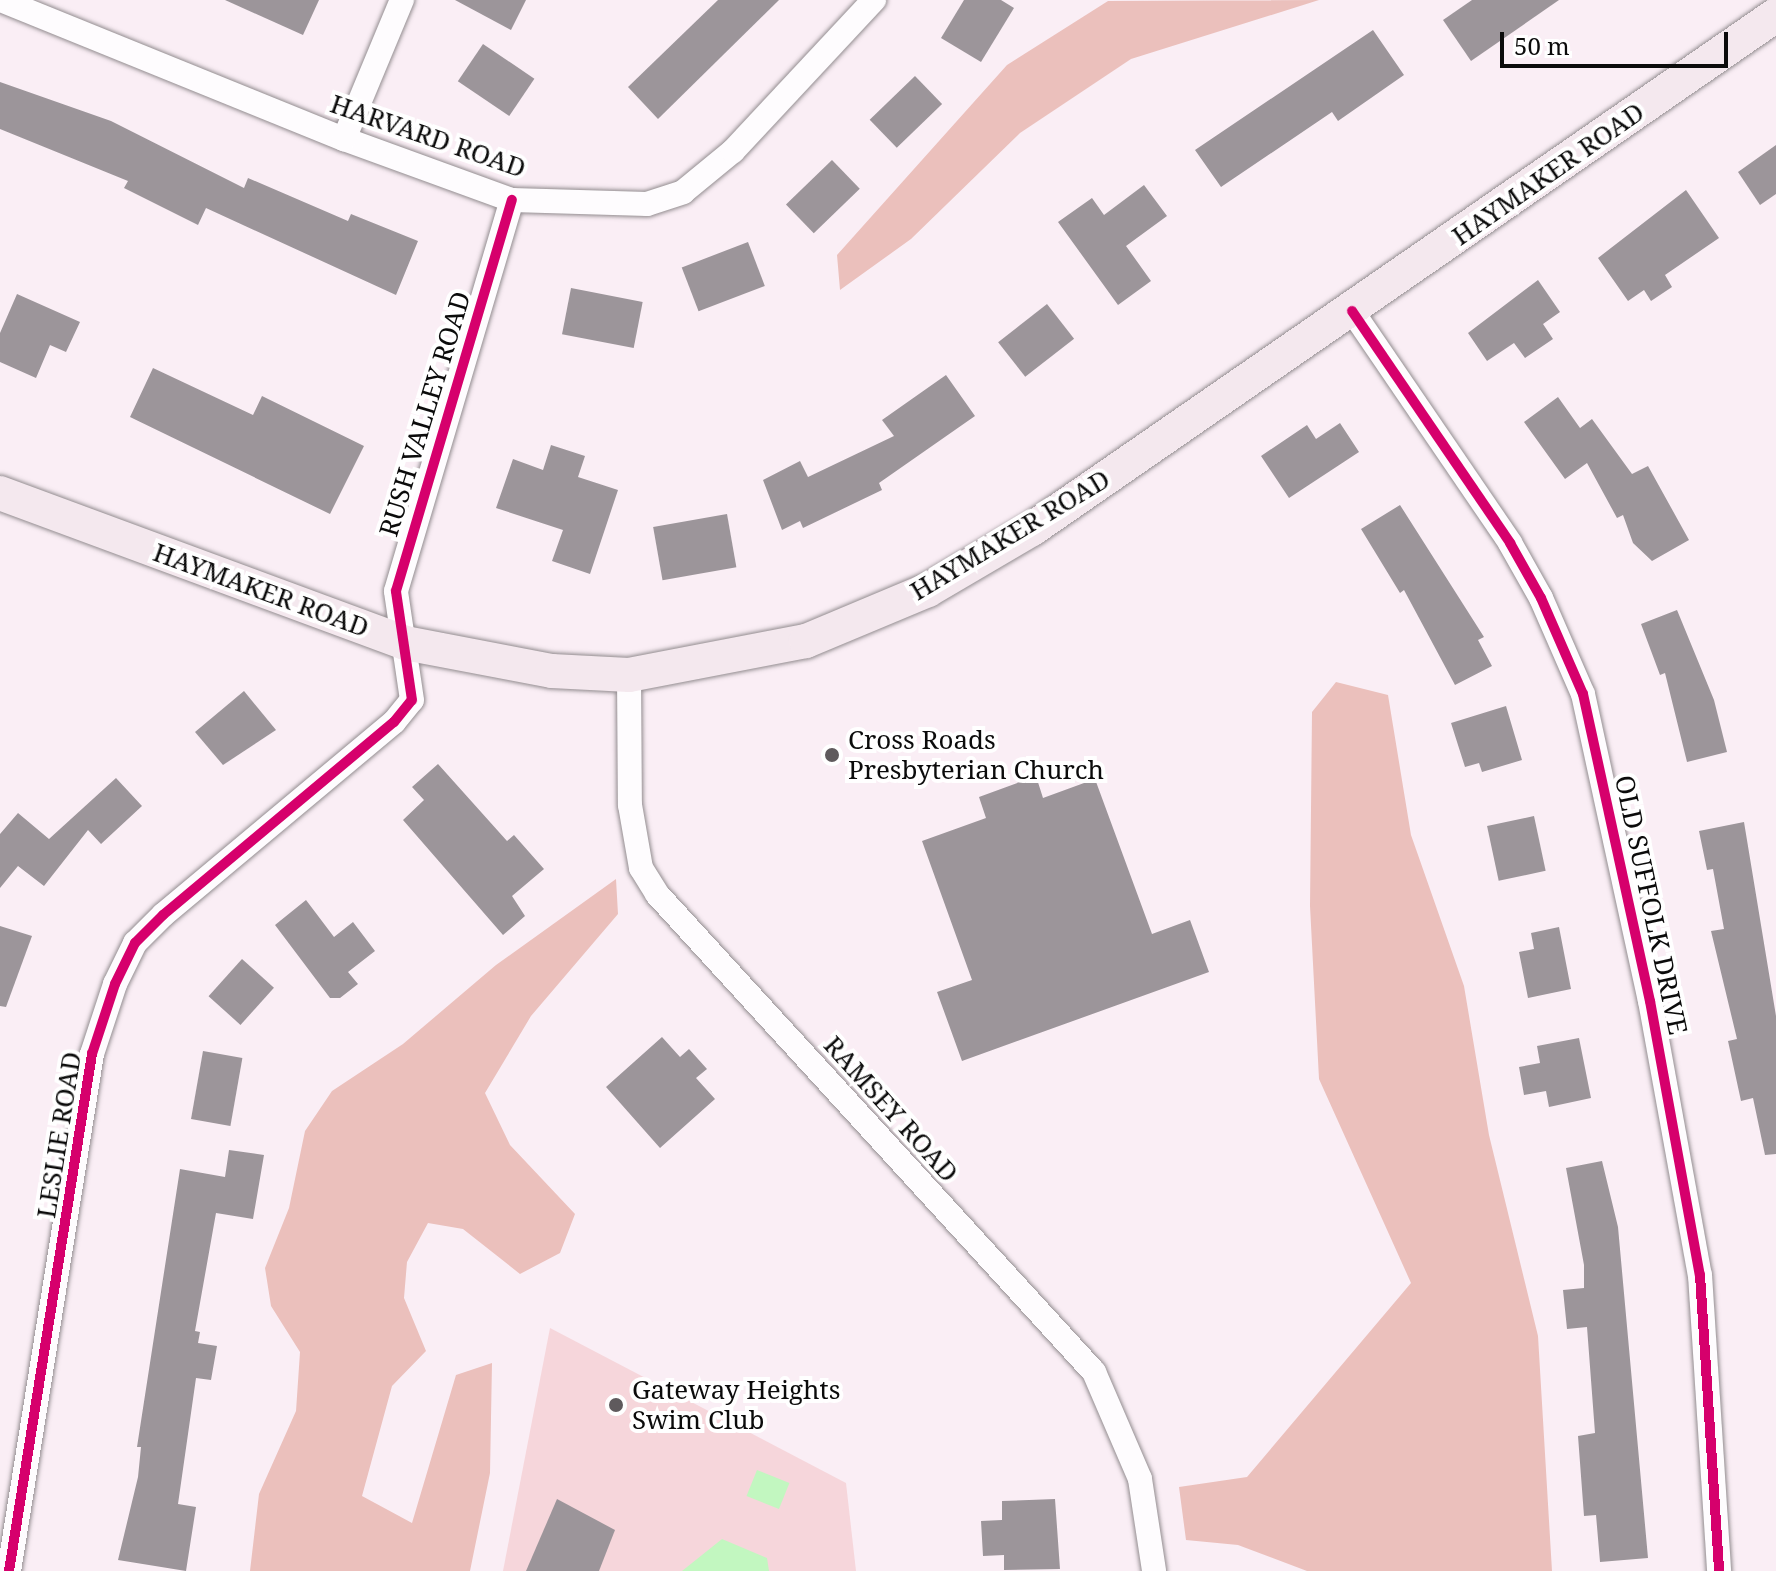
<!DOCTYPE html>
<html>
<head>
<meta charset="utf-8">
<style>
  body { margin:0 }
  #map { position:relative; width:1776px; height:1571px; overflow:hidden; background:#faeef5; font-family:"Noto Serif",serif }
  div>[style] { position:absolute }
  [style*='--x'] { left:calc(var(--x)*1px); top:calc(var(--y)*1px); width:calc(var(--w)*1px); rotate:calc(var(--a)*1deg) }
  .forest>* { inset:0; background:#ebc0bc }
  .pitch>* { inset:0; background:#f6d6db }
  .water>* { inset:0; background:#c2f7c0; transform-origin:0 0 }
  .building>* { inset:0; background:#9c959a; transform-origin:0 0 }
  .roads { filter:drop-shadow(0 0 2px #938d90) drop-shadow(0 0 2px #938d90) }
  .minor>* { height:24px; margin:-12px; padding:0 12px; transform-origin:12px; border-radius:12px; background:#fefcfe }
  .secondary>* { height:34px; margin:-17px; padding:0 17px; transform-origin:17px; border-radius:17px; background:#f4e8ee }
  .cycleway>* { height:10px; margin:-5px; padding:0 5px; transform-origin:5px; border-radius:5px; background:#d6006c }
  .dots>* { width:22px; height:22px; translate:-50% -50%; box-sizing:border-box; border:4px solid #fff; border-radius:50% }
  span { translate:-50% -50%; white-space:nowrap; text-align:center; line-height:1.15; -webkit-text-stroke:8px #fff; paint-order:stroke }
  .street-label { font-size:26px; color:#0b0b0b }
  .poi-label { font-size:26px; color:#0b0b0b }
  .left { translate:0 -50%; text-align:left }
  .scale { position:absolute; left:1500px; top:32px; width:228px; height:36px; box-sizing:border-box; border:4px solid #0b0b0b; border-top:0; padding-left:10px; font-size:24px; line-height:28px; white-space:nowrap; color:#0b0b0b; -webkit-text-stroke:6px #fff; paint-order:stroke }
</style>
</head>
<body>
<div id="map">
  <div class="forest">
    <div style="clip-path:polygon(1319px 0,1131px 59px,1020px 133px,911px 239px,840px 290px,837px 255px,1007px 65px,1108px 1px)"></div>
    <div style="clip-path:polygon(1336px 682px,1388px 695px,1411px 835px,1464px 986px,1489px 1135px,1538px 1336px,1552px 1571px,1307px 1571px,1238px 1545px,1186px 1540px,1179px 1487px,1247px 1477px,1411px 1283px,1319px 1079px,1310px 906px,1312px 712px)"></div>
    <div style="clip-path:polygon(616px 879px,618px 914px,531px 1016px,485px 1093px,510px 1145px,575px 1214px,560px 1253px,520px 1274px,463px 1229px,428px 1223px,407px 1262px,404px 1298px,426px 1351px,392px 1386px,362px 1496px,412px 1523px,456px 1375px,492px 1363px,490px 1473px,470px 1571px,250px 1571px,259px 1494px,296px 1411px,300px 1352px,271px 1306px,265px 1268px,289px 1208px,305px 1131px,332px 1091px,403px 1044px,496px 965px)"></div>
  </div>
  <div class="pitch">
    <div style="clip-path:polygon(550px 1328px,846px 1483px,856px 1571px,503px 1571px)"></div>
  </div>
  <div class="water">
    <div style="left:757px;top:1470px;width:35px;height:28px;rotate:22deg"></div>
    <div style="clip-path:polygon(722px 1539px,767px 1558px,769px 1571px,682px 1571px)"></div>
  </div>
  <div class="building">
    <div style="clip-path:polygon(225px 0,319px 0,303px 35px)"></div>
    <div style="clip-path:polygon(455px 0,526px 0,511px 30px)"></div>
    <div style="clip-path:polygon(718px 0,779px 0,658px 119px,628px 87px)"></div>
    <div style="clip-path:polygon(964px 0,1001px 0,1014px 8px,981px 62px,941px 38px)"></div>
    <div style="clip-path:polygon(1472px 0,1559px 0,1471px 61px,1443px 20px)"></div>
    <div style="clip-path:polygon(1373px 30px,1404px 75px,1338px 121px,1332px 112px,1221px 187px,1195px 150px)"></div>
    <div style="left:483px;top:44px;width:62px;height:45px;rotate:34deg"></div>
    <div style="left:915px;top:76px;width:39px;height:63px;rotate:46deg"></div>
    <div style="clip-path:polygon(0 82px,111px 121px,244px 188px,248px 178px,348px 221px,351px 214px,418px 241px,396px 295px,206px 208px,198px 225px,124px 188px,128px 181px,0 129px)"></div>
    <div style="clip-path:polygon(1776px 145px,1776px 194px,1760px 205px,1738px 172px)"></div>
    <div style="left:832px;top:160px;width:40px;height:64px;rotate:46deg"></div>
    <div style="clip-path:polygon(1144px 185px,1167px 216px,1126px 246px,1151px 281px,1118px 305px,1058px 222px,1092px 198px,1104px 215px)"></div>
    <div style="clip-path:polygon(1686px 190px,1719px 238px,1665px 275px,1672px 287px,1651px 301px,1644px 290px,1628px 301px,1598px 258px)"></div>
    <div style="left:748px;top:242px;width:47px;height:71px;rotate:69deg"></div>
    <div style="clip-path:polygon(1538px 280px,1560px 312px,1543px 324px,1553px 339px,1525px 358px,1514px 343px,1487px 361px,1468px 333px)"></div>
    <div style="left:571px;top:288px;width:73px;height:47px;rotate:11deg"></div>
    <div style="clip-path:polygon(17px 294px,80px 322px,66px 352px,50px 345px,36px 378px,0 362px,0 333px)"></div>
    <div style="left:1047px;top:304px;width:44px;height:62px;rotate:52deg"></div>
    <div style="clip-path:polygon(153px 368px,253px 415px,262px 396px,364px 446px,330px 514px,130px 417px)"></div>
    <div style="clip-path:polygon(946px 375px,975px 416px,879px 483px,882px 490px,803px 528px,800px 521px,782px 530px,763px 480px,800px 461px,808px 477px,894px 436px,882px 420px)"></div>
    <div style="clip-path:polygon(1558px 397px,1580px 428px,1592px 419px,1632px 474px,1648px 466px,1689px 540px,1652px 561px,1633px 543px,1623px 515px,1617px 518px,1587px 463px,1565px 479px,1524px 422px)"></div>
    <div style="clip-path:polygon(1340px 423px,1359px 452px,1289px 498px,1261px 456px,1307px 425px,1316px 439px)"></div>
    <div style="clip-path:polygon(551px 445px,585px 456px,578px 477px,618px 490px,590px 574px,552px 561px,563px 530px,496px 508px,513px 459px,543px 470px)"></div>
    <div style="clip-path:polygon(1400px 505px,1484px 637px,1478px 640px,1492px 666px,1455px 685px,1404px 590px,1400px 593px,1361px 529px)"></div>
    <div style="left:727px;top:514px;width:54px;height:75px;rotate:80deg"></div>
    <div style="clip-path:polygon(1677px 610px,1714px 700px,1727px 752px,1687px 762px,1665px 673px,1660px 675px,1641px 624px)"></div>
    <div style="clip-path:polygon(244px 691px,276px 730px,223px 765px,195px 732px)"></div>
    <div style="clip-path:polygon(1506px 706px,1522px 760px,1482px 772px,1479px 763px,1465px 767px,1451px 723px)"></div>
    <div style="clip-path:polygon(438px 764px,507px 841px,514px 835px,544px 869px,512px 896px,525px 916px,503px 935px,403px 820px,424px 800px,412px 787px)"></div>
    <div style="clip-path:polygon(1036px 776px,1043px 798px,1095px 779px,1152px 934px,1190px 920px,1209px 972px,962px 1061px,937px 992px,972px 980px,922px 841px,986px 818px,979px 797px)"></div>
    <div style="clip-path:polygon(116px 778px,142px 806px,101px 844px,88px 830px,44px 886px,18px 866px,0 888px,0 834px,18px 813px,49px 839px)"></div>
    <div style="left:1534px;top:816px;width:56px;height:48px;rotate:78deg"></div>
    <div style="clip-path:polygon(1744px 822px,1776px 1016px,1776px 1154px,1765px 1155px,1753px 1098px,1741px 1101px,1728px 1041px,1737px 1039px,1711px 931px,1724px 929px,1713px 869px,1707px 870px,1699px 831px)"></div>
    <div style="clip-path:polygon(306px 900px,334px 937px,353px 922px,375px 951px,348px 972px,358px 984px,340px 998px,330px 998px,275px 925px)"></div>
    <div style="clip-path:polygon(0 926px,32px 936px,6px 1007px,0 1006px)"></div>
    <div style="clip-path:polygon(1559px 927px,1571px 989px,1528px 998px,1519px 952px,1534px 949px,1531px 933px)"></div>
    <div style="left:242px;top:959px;width:43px;height:50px;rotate:42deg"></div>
    <div style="clip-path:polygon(662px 1037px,680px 1057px,689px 1049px,707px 1069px,696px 1078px,715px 1099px,660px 1148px,606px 1087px)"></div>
    <div style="clip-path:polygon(1579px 1038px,1591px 1098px,1549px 1107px,1546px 1091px,1524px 1095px,1519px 1067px,1540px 1063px,1537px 1046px)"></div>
    <div style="left:203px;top:1051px;width:40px;height:69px;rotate:10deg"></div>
    <div style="clip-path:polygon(229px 1150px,264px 1155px,253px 1219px,216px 1213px,195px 1331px,200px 1332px,198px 1343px,217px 1346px,211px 1380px,196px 1378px,178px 1504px,196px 1507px,186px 1571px,118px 1560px,138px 1477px,141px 1447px,137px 1447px,180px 1169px,225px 1177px)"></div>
    <div style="clip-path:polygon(1602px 1161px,1618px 1227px,1648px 1558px,1600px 1562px,1596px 1515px,1584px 1516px,1578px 1436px,1595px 1433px,1587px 1327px,1567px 1329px,1563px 1290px,1584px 1288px,1584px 1265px,1566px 1168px)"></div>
    <div style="clip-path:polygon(557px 1499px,615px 1530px,599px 1571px,526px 1571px)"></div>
    <div style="clip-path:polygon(1055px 1499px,1060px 1569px,1004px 1570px,1004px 1555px,983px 1556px,981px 1521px,1002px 1520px,1002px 1501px)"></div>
  </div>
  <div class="roads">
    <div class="minor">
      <div style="--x:1;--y:0;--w:370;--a:22.1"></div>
      <div style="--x:344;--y:139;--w:179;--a:20"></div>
      <div style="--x:512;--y:200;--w:135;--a:1.7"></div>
      <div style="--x:647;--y:204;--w:38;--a:-18"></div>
      <div style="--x:683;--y:192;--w:65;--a:-39.4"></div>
      <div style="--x:733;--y:151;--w:207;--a:-47"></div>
      <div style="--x:344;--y:139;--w:151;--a:-67.4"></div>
      <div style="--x:1352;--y:311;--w:281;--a:55.7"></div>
      <div style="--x:1510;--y:543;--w:63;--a:60.6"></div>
      <div style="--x:1541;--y:598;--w:105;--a:66.4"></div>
      <div style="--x:1583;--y:694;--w:314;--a:77.7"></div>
      <div style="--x:1650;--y:1001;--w:279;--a:79.7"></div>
      <div style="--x:1700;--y:1275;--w:297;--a:86.3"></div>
      <div style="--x:629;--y:675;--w:130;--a:89.6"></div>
      <div style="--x:630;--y:805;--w:64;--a:80.1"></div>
      <div style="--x:641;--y:868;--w:31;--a:58"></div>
      <div style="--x:657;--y:894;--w:648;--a:47.57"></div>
      <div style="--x:1094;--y:1372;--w:116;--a:66.7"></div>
      <div style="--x:1140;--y:1479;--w:93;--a:81.3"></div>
      <div style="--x:9;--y:1571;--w:524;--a:-80.88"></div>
      <div style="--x:92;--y:1054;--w:74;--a:-71.8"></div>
      <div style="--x:115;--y:984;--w:46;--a:-64"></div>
      <div style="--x:135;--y:943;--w:40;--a:-45"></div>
      <div style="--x:163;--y:915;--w:301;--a:-39.9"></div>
      <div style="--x:394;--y:722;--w:28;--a:-51"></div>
      <div style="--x:412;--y:700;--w:110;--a:-98.4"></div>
      <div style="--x:396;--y:591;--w:408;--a:-73.5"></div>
    </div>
    <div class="secondary">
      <div style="--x:0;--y:493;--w:432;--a:20.3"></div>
      <div style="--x:405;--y:643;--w:150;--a:10.8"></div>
      <div style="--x:552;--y:671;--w:77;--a:3"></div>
      <div style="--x:629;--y:675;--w:180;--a:-10.9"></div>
      <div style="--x:806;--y:641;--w:132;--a:-22.7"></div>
      <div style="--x:928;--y:590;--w:121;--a:-30.4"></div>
      <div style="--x:1032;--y:529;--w:904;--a:-34.64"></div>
    </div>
  </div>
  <div class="cycleway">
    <div style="--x:1352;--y:311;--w:281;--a:55.7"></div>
    <div style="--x:1510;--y:543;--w:63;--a:60.6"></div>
    <div style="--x:1541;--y:598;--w:105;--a:66.4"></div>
    <div style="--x:1583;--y:694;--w:314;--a:77.7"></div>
    <div style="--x:1650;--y:1001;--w:279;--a:79.7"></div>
    <div style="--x:1700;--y:1275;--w:297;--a:86.3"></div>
    <div style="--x:9;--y:1571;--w:524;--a:-80.88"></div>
    <div style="--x:92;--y:1054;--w:74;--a:-71.8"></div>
    <div style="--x:115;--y:984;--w:46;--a:-64"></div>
    <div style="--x:135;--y:943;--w:40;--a:-45"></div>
    <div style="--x:163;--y:915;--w:301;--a:-39.9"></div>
    <div style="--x:394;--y:722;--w:28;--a:-51"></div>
    <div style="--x:412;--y:700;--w:110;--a:-98.4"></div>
    <div style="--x:396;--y:591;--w:408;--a:-73.5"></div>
  </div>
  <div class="dots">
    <div style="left:832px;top:755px;background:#5f5a5d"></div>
    <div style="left:616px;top:1405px;background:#5f5a5d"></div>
  </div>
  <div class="street-label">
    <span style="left:428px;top:136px;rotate:19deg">HARVARD ROAD</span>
    <span style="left:1548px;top:174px;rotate:-35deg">HAYMAKER ROAD</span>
    <span style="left:425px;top:414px;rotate:-73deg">RUSH VALLEY ROAD</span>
    <span style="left:1010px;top:535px;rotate:-31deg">HAYMAKER ROAD</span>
    <span style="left:261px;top:590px;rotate:20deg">HAYMAKER ROAD</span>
    <span style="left:1651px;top:905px;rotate:78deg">OLD SUFFOLK DRIVE</span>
    <span style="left:891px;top:1109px;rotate:48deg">RAMSEY ROAD</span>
    <span style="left:59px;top:1135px;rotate:-81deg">LESLIE ROAD</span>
  </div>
  <div class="poi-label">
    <span class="left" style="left:848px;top:755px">Cross Roads<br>Presbyterian Church</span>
    <span class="left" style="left:632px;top:1405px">Gateway Heights<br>Swim Club</span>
  </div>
  <div class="scale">50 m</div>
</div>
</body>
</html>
